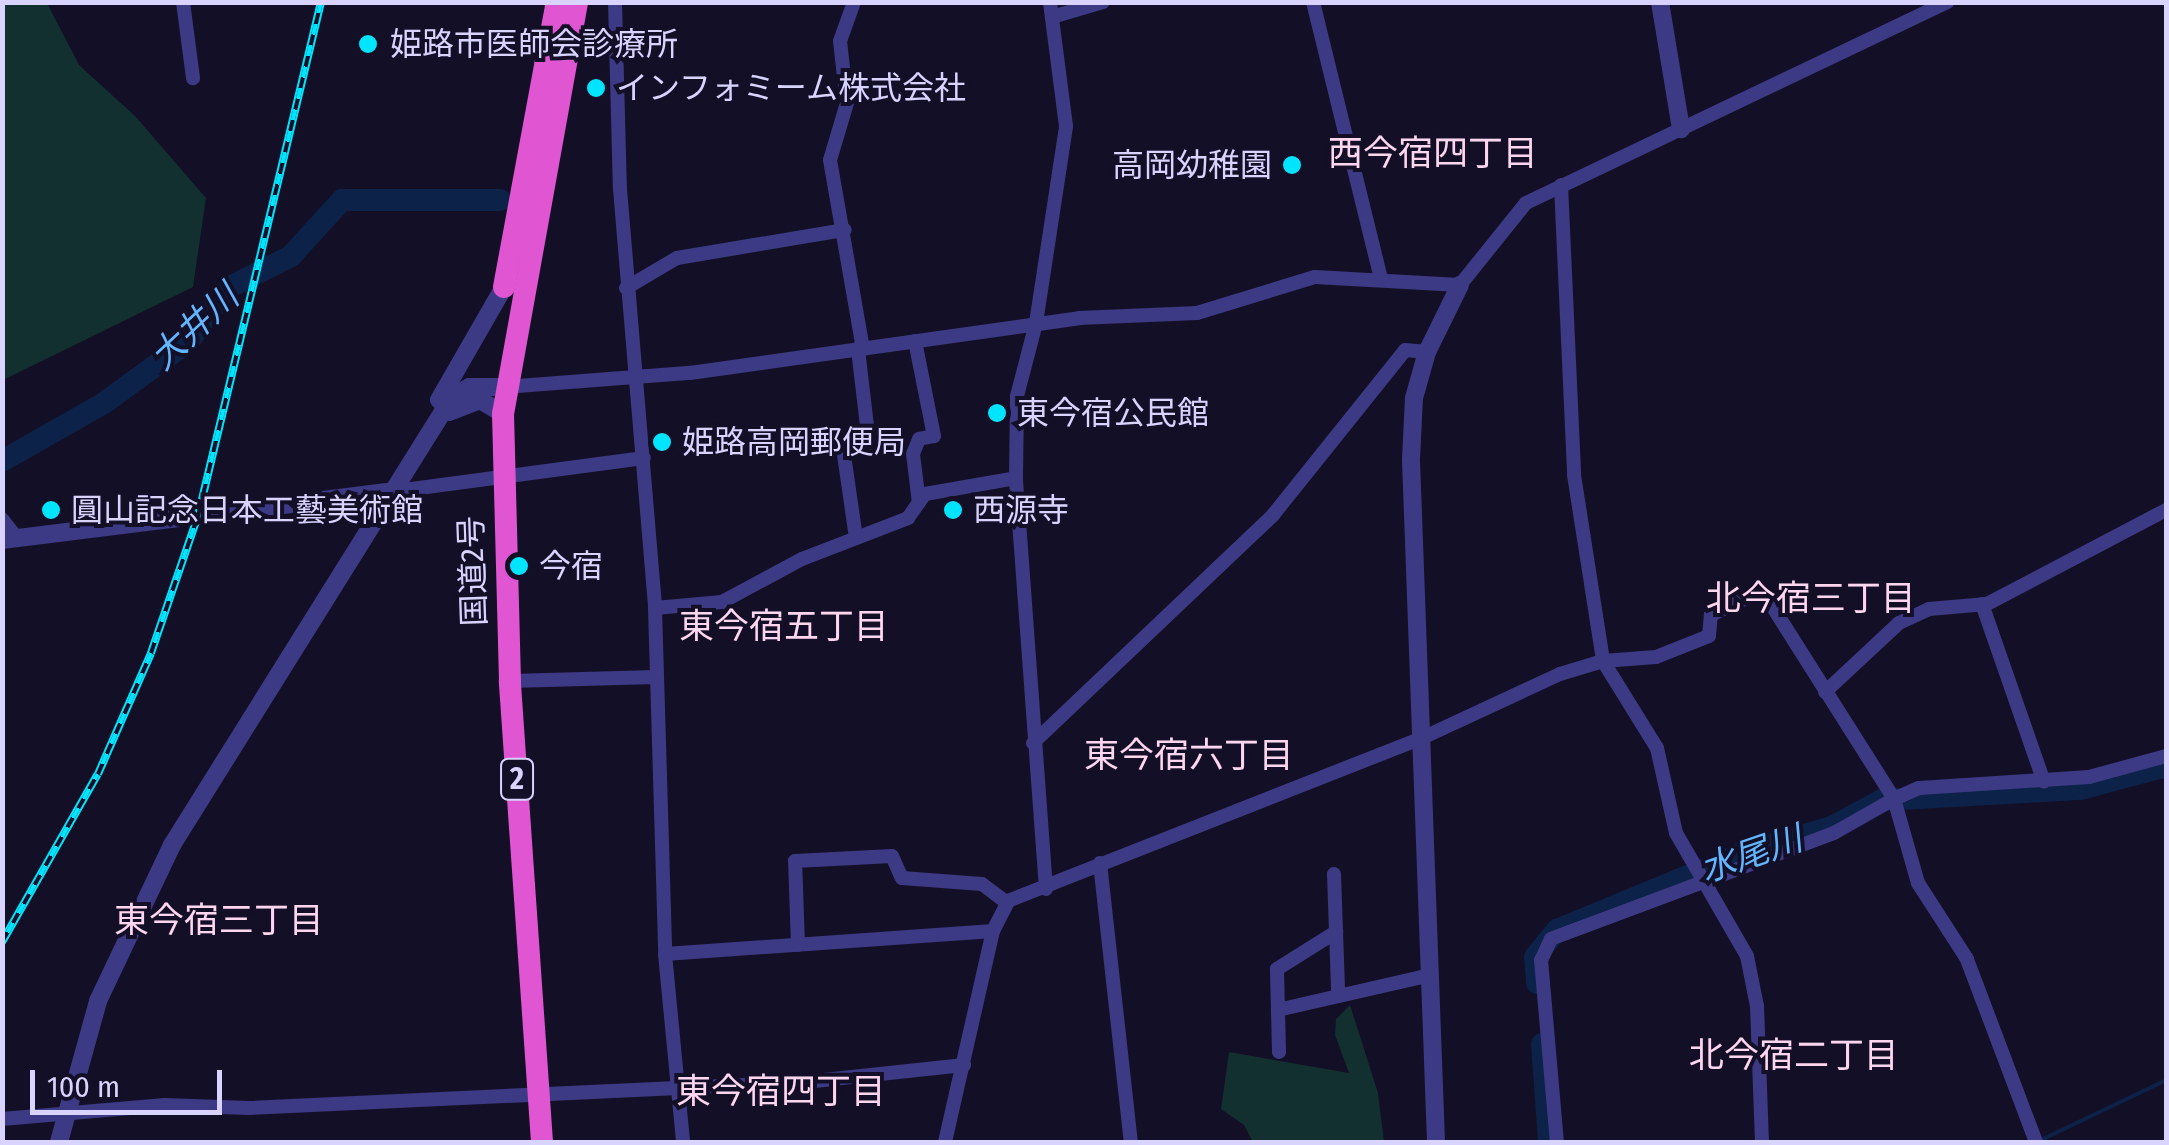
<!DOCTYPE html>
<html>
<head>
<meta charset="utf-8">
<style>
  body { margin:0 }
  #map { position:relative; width:2169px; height:1145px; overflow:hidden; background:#130f26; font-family:"Fira Sans Condensed","Noto Sans JP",sans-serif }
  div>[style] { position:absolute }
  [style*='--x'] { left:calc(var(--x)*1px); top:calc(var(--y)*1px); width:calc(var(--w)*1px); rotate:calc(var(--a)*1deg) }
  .green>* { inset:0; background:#12302f }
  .stream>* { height:4px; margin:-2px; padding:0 2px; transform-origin:2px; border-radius:2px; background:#0c2248 }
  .river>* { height:22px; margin:-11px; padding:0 11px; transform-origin:11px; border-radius:11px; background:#0c2248 }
  .minor>* { height:14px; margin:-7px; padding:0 7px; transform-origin:7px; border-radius:7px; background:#3d3a85 }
  .tertiary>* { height:18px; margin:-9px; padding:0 9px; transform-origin:9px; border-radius:9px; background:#3d3a85 }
  .trunk>* { height:22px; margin:-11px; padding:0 11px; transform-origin:11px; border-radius:11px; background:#e055d1 }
  .rail>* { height:8px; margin-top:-4px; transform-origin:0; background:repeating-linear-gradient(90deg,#130f26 0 11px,#00e5ff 0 22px); box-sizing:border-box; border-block:2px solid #00e5ff }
  .dots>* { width:28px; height:28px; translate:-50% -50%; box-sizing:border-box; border:5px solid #130f26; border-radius:50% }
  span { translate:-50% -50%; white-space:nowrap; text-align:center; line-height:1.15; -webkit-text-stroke:8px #130f26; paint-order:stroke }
  .shield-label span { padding:2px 8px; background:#130f26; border:2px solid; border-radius:8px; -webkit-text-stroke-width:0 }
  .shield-label { font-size:30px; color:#d9d4ff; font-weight:700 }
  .poi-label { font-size:32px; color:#d9d4ff }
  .left { translate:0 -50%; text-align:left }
  .right { translate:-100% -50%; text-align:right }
  .street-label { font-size:32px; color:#d9d4ff }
  .neighbourhood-label { font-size:35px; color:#ffd6f0 }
  .water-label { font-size:35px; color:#62b6ff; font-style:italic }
  .frame { position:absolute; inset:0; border:5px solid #d9d4ff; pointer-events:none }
  .scale { position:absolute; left:30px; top:1070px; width:192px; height:45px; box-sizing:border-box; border:5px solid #d9d4ff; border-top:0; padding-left:12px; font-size:30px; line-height:35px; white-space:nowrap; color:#d9d4ff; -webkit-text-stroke:8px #130f26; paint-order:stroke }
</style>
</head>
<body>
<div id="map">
  <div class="green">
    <div style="clip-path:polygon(3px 2px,47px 3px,79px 65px,135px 116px,206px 198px,193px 287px,3px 380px)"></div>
    <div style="clip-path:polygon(1350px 1005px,1378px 1093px,1384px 1142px,1253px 1142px,1244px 1125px,1221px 1109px,1229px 1052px,1349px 1073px,1335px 1035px,1336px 1019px)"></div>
  </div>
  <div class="stream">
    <div style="--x:2041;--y:1140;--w:139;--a:-25.6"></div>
  </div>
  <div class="river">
    <div style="--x:2;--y:461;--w:117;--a:-29.6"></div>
    <div style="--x:104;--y:403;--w:105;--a:-36.1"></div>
    <div style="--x:189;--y:341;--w:66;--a:-53.7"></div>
    <div style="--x:228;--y:288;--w:71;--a:-26.9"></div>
    <div style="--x:291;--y:256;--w:76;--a:-47.7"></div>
    <div style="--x:342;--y:200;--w:158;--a:0"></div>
    <div style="--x:1537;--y:983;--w:26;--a:-94"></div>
    <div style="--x:1535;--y:957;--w:35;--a:-51"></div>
    <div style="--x:1557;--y:930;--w:201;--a:-22.5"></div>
    <div style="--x:1743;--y:853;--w:93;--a:-16.3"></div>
    <div style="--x:1832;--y:827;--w:57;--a:-28.4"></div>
    <div style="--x:1882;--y:800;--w:199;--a:-3.2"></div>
    <div style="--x:2081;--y:789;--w:88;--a:-15.1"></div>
    <div style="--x:1542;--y:1044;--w:98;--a:85.9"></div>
  </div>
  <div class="minor">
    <div style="--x:183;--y:2;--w:77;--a:82.5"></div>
    <div style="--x:615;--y:2;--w:187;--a:88.5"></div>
    <div style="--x:620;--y:189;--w:420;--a:85.2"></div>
    <div style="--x:655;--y:608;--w:346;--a:88.3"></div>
    <div style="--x:665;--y:954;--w:189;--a:84.5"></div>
    <div style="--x:854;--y:2;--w:41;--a:109.7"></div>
    <div style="--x:840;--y:41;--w:62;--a:83.6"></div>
    <div style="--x:847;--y:103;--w:59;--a:106.6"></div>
    <div style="--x:830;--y:160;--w:192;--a:80.1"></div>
    <div style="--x:1313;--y:2;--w:285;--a:76.2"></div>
    <div style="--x:1052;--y:17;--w:53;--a:-16.4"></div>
    <div style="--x:1561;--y:185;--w:290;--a:87.4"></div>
    <div style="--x:1574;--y:475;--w:188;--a:81.1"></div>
    <div style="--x:1603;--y:661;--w:102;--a:58.2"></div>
    <div style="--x:1657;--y:748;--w:87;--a:77.4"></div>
    <div style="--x:1676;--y:833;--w:142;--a:60"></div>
    <div style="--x:1747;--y:956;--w:51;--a:78.7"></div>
    <div style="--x:1757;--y:1006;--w:136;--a:87.9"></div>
    <div style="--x:626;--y:288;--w:59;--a:-30.5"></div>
    <div style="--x:677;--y:258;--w:170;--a:-9.5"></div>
    <div style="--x:915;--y:341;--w:97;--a:78.7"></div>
    <div style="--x:934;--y:436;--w:15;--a:169"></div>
    <div style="--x:919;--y:439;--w:16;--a:112"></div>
    <div style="--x:913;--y:454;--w:49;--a:83"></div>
    <div style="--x:506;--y:387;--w:185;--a:-4.4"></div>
    <div style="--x:690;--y:373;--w:393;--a:-8"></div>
    <div style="--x:1079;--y:318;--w:118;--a:-2.4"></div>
    <div style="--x:1197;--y:313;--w:123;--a:-17"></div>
    <div style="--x:1315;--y:277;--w:145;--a:3.2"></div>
    <div style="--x:1460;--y:285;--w:105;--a:-51.2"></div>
    <div style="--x:1526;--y:203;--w:467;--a:-25.5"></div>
    <div style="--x:389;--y:492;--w:257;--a:-7.6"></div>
    <div style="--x:2;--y:519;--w:24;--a:52"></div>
    <div style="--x:856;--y:538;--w:91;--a:-98.2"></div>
    <div style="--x:843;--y:448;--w:26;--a:-11"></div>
    <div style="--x:869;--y:443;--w:95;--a:-96.7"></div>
    <div style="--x:1982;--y:604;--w:188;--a:70.8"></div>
    <div style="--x:655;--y:608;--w:67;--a:-5.1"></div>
    <div style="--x:722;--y:602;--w:91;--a:-28.3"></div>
    <div style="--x:802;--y:559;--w:114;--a:-21.1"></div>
    <div style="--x:908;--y:518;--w:29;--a:-55"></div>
    <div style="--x:925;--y:494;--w:92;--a:-10"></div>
    <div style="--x:510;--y:681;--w:146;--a:-1.6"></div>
    <div style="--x:1825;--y:692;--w:101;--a:-43"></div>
    <div style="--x:1899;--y:623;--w:33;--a:-25"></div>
    <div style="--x:1929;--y:609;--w:58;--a:-4.9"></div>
    <div style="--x:1987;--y:604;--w:202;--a:-27.7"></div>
    <div style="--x:1033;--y:743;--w:331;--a:-43.5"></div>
    <div style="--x:1273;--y:515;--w:211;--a:-51.3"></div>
    <div style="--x:1405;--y:350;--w:22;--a:5"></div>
    <div style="--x:1100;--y:863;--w:281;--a:83.7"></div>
    <div style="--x:1334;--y:874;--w:117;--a:88"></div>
    <div style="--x:1046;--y:889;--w:412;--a:-94.2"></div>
    <div style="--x:1016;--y:478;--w:82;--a:-89.3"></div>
    <div style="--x:1017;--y:396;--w:75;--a:-75.4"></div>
    <div style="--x:1036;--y:323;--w:199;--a:-81.3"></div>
    <div style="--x:1066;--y:126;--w:125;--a:-97.4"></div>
    <div style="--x:798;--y:945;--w:84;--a:-92"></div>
    <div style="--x:795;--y:861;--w:97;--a:-3"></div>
    <div style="--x:892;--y:856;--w:24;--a:66"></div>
    <div style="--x:902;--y:878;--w:80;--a:4.3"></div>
    <div style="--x:982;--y:884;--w:31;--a:37"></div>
    <div style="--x:665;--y:954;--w:329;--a:-4"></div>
    <div style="--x:1282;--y:1009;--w:153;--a:-12.9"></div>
    <div style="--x:1279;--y:1052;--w:83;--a:-91.4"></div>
    <div style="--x:1277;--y:969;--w:70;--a:-32.1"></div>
    <div style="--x:2;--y:1119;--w:163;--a:-4.9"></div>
    <div style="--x:164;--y:1105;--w:85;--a:2"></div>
    <div style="--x:249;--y:1108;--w:557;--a:-2.68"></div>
    <div style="--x:805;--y:1082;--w:160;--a:-6.1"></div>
    <div style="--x:945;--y:1142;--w:216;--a:-77.2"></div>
    <div style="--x:993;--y:931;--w:34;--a:-63"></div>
    <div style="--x:1008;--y:901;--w:445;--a:-21.5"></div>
    <div style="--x:1422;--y:738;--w:152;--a:-24.9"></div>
    <div style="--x:1560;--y:674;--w:45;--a:-16.8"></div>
    <div style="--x:1603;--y:661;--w:53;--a:-4.3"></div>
    <div style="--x:1656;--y:657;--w:57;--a:-21.6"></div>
    <div style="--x:1709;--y:636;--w:21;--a:-85"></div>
    <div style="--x:1711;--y:615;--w:57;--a:-26.1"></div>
    <div style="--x:1762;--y:590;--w:247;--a:57.7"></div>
    <div style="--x:1894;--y:799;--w:69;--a:150.5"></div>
    <div style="--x:1834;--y:833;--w:302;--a:159.5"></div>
    <div style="--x:1551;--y:939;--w:23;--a:115"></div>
    <div style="--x:1541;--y:960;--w:183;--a:85"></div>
    <div style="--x:2036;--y:1142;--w:196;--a:-110.7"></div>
    <div style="--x:1967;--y:959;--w:90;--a:-122.8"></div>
    <div style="--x:1918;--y:883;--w:87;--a:-105.9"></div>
    <div style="--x:1894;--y:799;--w:27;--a:-24"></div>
    <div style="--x:1919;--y:788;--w:170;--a:-3.7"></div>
    <div style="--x:2089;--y:777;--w:80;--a:-15.3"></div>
  </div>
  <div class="tertiary">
    <div style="--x:1660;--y:2;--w:129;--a:80.6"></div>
    <div style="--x:439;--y:400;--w:130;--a:-60.1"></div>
    <div style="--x:449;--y:412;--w:33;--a:-21"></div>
    <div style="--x:480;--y:400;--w:27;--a:31"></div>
    <div style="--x:2;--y:540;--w:390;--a:-7.1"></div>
    <div style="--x:59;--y:1142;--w:146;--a:-74.5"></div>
    <div style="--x:98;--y:1001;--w:173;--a:-64.6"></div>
    <div style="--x:172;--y:845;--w:528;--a:-57.99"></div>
    <div style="--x:452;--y:397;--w:20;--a:-30"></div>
    <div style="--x:469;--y:387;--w:37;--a:0"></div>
    <div style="--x:1436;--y:1142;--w:683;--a:-92.1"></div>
    <div style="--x:1411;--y:459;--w:61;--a:-87.2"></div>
    <div style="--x:1414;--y:398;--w:48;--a:-74.2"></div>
    <div style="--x:1427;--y:352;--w:75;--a:-63.8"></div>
  </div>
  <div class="trunk">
    <div style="--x:504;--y:287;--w:290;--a:-79.5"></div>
    <div style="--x:542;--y:1142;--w:462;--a:-94"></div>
    <div style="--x:510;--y:681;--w:267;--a:-91.5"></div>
    <div style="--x:503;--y:414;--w:419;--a:-79.8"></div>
  </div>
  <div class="rail">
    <div style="--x:2;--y:942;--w:193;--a:-60.3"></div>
    <div style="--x:98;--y:774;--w:132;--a:-66.3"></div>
    <div style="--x:151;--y:653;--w:145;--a:-71.1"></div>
    <div style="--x:198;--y:516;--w:529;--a:-76.54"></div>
  </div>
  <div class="dots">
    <div style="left:368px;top:44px;background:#00e5ff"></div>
    <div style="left:596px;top:88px;background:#00e5ff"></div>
    <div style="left:1292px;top:165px;background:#00e5ff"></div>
    <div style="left:997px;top:413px;background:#00e5ff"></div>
    <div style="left:662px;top:442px;background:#00e5ff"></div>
    <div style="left:51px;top:510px;background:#00e5ff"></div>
    <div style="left:953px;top:510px;background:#00e5ff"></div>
    <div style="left:519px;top:566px;background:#00e5ff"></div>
  </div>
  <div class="shield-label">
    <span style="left:517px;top:779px">2</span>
  </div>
  <div class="poi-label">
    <span class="left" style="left:390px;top:44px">姫路市医師会診療所</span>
    <span class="left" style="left:616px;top:88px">インフォミーム株式会社</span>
    <span class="right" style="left:1272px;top:165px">高岡幼稚園</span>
    <span class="left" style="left:1017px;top:413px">東今宿公民館</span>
    <span class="left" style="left:682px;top:442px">姫路高岡郵便局</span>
    <span class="left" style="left:71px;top:510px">圓山記念日本工藝美術館</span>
    <span class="left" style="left:973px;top:510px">西源寺</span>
    <span class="left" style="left:539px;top:566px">今宿</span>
  </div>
  <div class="street-label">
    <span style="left:473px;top:571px;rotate:-92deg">国道2号</span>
  </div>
  <div class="neighbourhood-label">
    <span style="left:1433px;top:153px">西今宿四丁目</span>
    <span style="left:1811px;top:598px">北今宿三丁目</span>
    <span style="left:784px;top:626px">東今宿五丁目</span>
    <span style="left:1189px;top:755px">東今宿六丁目</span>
    <span style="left:219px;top:920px">東今宿三丁目</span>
    <span style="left:1794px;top:1055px">北今宿二丁目</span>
    <span style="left:781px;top:1091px">東今宿四丁目</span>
  </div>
  <div class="water-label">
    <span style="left:194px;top:327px;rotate:-43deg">大井川</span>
    <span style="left:1751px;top:854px;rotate:-19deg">水尾川</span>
  </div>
  <div class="frame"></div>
  <div class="scale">100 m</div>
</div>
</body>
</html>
